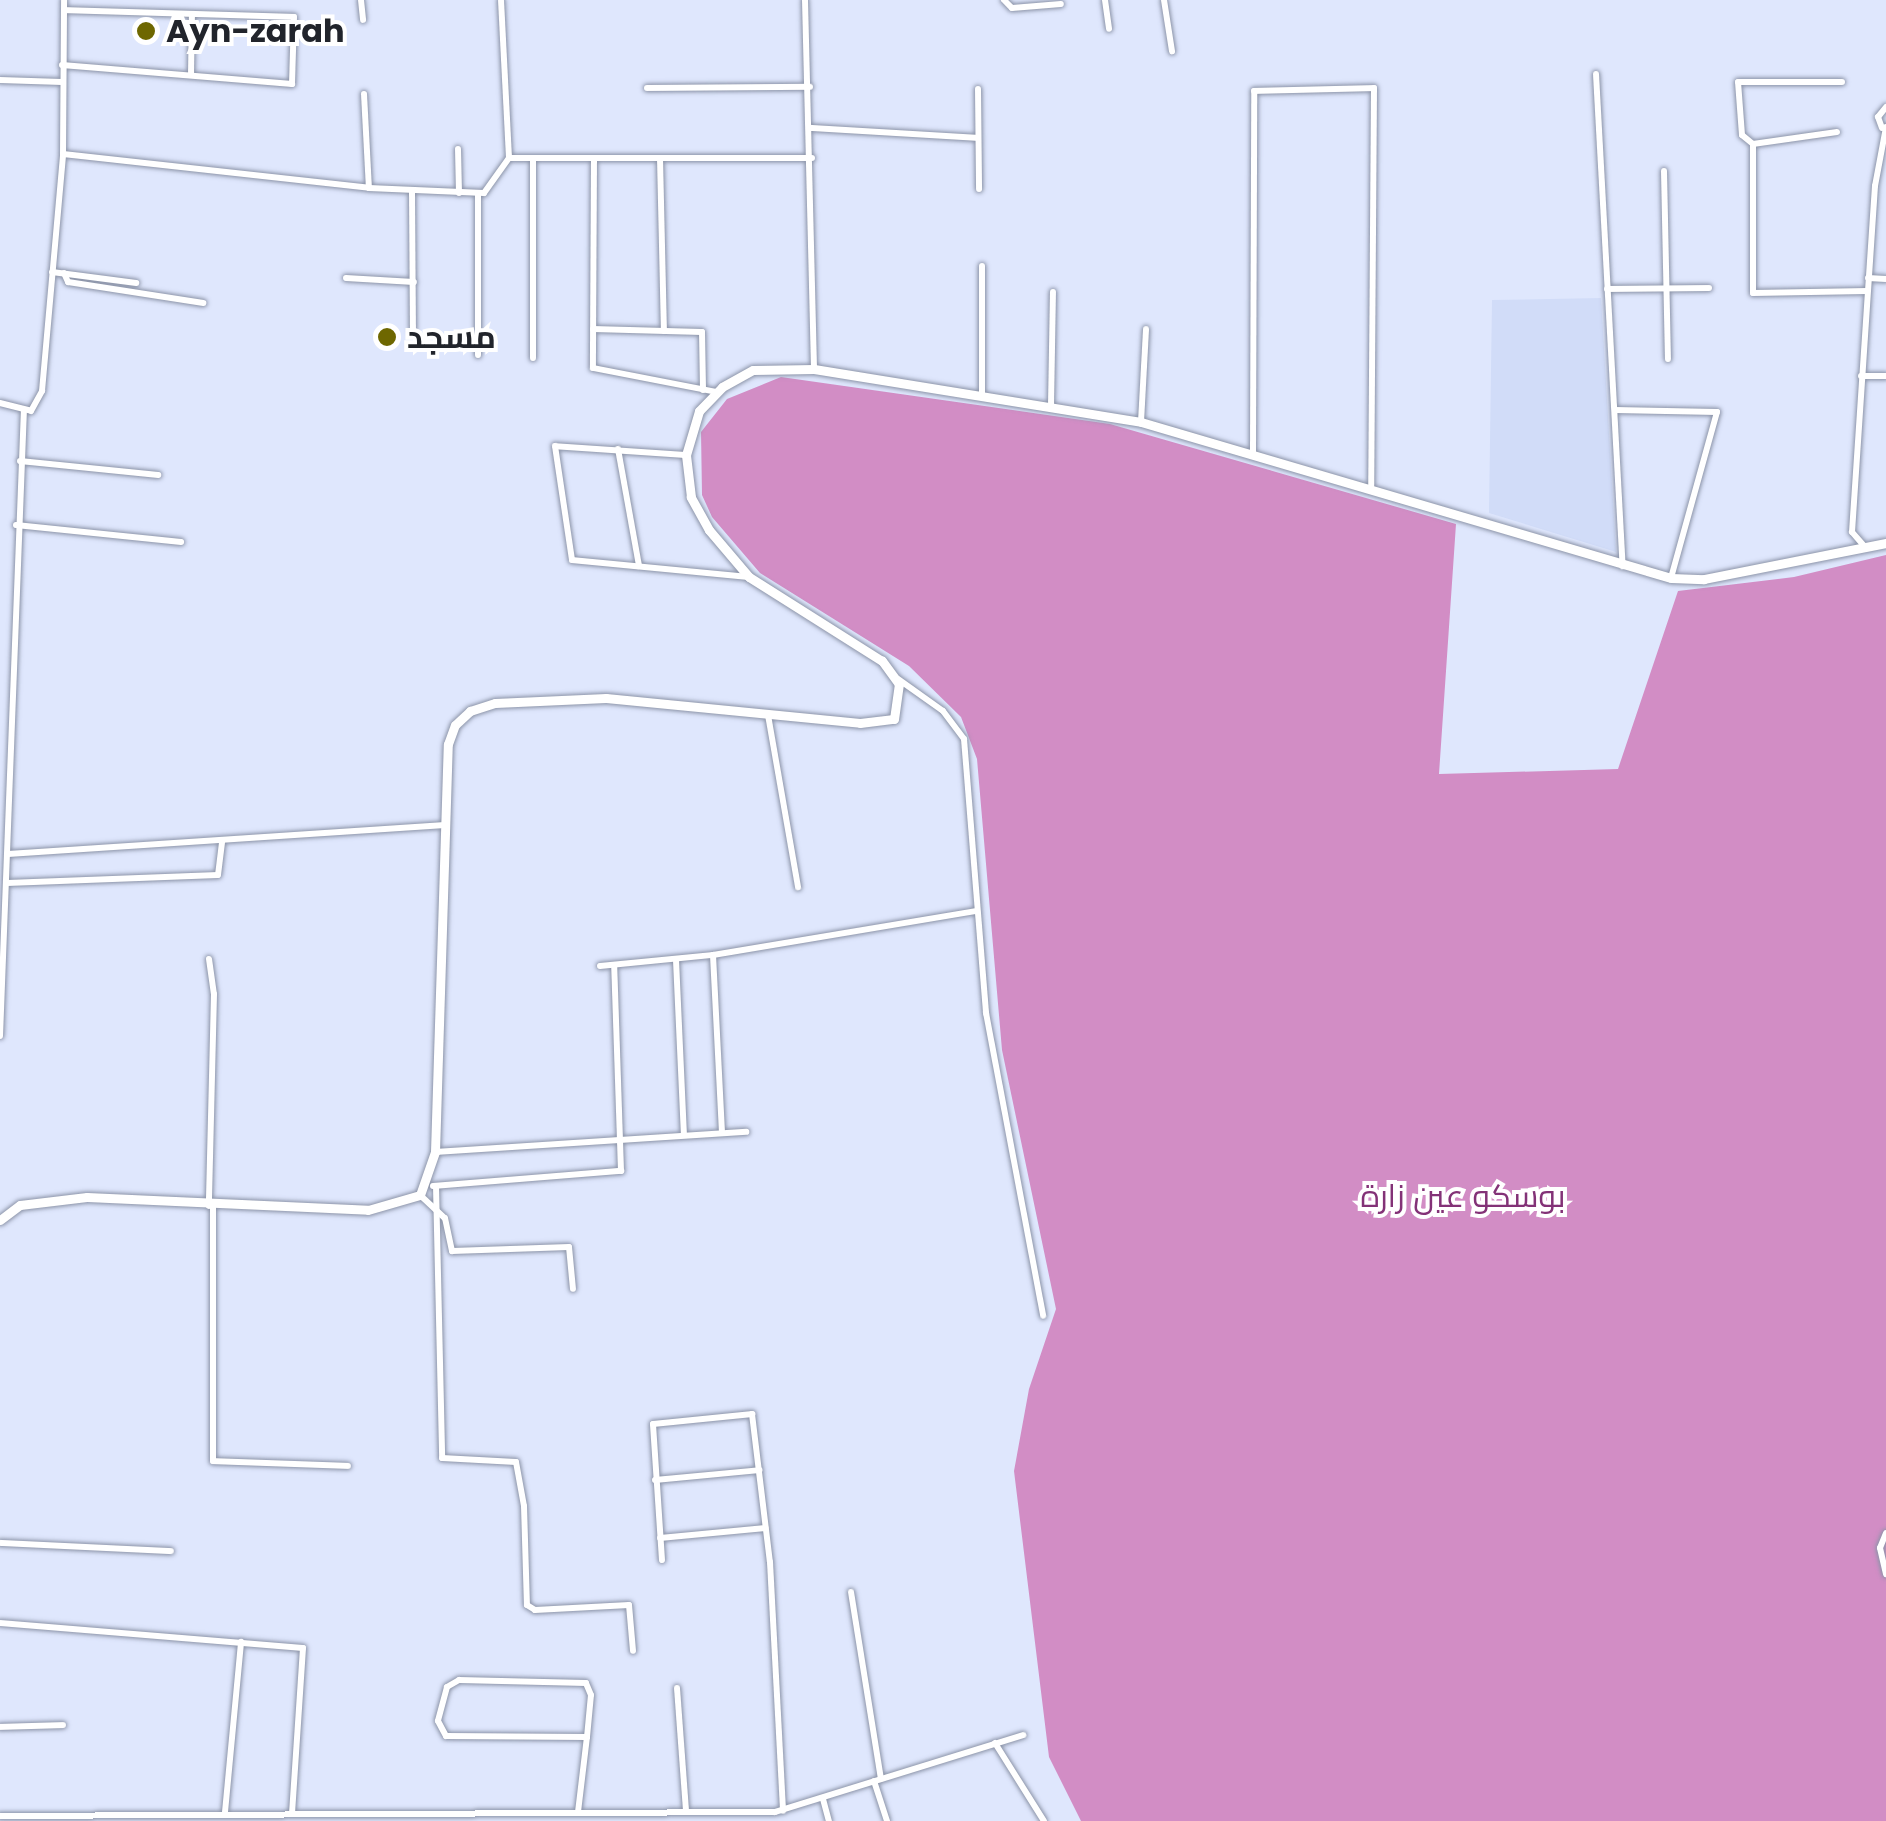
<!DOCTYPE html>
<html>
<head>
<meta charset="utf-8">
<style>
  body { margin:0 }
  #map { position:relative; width:1886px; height:1821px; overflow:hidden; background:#dfe7fd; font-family:Poppins,Cairo,sans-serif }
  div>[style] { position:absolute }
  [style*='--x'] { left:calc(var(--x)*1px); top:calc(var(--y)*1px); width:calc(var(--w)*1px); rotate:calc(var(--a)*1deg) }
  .built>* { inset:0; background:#d1dcf8 }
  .forest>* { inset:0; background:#d28dc5 }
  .roads { filter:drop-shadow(0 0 2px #8c94a8) drop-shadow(0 0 2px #8c94a8) }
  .minor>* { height:6px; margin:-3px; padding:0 3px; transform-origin:3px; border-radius:3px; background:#fff }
  .secondary>* { height:9px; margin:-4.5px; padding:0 4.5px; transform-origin:4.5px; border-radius:4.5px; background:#fff }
  .dots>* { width:28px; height:28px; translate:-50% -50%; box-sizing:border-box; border:5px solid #fff; border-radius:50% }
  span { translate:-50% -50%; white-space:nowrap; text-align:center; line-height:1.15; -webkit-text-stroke:8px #fff; paint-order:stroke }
  .poi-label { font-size:32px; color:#21242b; font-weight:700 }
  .left { translate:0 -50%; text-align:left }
  .park-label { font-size:32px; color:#833277 }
</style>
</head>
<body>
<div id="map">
  <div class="built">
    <div style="clip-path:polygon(1601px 298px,1616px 552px,1489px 513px,1492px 300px)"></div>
  </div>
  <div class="forest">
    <div style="clip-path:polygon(781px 377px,1110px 424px,1456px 524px,1439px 774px,1618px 769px,1678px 591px,1794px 577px,1886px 555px,1886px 1821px,1081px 1821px,1049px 1757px,1014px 1471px,1029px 1389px,1056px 1309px,1002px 1050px,977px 759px,961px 717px,909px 666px,760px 573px,712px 517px,702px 495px,701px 432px,727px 399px)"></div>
  </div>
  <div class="roads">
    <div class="minor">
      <div style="--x:361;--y:0;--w:20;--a:84"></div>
      <div style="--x:805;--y:0;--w:369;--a:88.6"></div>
      <div style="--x:1004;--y:0;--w:11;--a:45"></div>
      <div style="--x:1012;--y:8;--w:49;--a:-4.7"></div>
      <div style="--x:1105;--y:0;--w:29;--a:82"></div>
      <div style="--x:1164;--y:0;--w:52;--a:81.1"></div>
      <div style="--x:62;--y:65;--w:231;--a:4.7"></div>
      <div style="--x:292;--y:84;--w:67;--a:-88.3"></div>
      <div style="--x:294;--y:17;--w:230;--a:-178.3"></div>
      <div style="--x:1596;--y:74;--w:493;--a:86.9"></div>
      <div style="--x:191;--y:75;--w:61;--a:-89.1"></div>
      <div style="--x:0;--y:80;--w:62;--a:1.8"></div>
      <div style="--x:647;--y:88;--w:163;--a:-0.4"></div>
      <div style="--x:978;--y:89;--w:100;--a:89.4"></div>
      <div style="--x:364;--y:94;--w:94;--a:87"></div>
      <div style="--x:811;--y:128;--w:166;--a:3.4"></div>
      <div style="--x:1882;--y:128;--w:12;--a:-110"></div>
      <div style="--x:1878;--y:117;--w:13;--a:-51"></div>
      <div style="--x:1837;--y:132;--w:85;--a:171.9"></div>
      <div style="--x:1753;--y:144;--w:14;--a:-141"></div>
      <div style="--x:1742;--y:135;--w:53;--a:-94.3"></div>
      <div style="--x:1738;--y:82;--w:104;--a:0"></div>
      <div style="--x:1753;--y:144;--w:149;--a:90"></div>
      <div style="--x:1753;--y:293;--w:114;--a:-1"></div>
      <div style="--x:458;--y:149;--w:44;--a:88.7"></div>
      <div style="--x:63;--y:154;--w:308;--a:6.3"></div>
      <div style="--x:369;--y:188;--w:115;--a:2.5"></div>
      <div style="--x:484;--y:193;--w:43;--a:-54.5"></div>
      <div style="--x:509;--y:158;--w:158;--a:-92.9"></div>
      <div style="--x:509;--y:158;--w:303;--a:0"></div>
      <div style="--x:594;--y:158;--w:210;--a:90.3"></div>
      <div style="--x:593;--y:368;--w:125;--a:11"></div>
      <div style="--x:660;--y:158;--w:173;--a:88.7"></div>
      <div style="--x:1664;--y:171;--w:188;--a:88.8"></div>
      <div style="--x:412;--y:192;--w:139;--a:89.6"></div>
      <div style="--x:52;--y:272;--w:85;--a:7.5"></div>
      <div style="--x:64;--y:273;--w:10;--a:66"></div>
      <div style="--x:68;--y:282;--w:137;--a:8.8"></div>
      <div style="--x:346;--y:278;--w:68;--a:3.4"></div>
      <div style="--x:1868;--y:278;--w:18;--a:3"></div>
      <div style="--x:1607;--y:289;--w:102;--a:-0.6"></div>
      <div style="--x:593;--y:329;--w:109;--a:1.6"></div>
      <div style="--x:702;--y:332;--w:58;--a:89"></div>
      <div style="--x:478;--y:355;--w:161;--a:-90"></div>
      <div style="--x:533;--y:358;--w:199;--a:-90"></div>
      <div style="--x:1861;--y:376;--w:25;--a:0"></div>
      <div style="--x:982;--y:395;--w:129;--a:-90"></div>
      <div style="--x:0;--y:403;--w:32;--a:14"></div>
      <div style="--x:31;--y:411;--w:23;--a:-61"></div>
      <div style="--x:42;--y:391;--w:238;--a:-84.9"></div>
      <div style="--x:63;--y:154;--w:154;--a:-89.6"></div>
      <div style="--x:1051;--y:405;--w:113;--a:-89"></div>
      <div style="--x:1615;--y:410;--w:102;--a:1.1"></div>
      <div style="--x:1717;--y:412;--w:172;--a:105.5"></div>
      <div style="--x:1141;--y:422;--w:93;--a:-86.9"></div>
      <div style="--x:618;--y:449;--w:119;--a:79.8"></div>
      <div style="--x:1253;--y:453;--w:362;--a:-89.8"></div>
      <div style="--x:1254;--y:91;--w:120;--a:-1.4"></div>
      <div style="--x:1374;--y:88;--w:402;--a:90.4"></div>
      <div style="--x:686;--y:455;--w:131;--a:-176.1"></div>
      <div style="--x:555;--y:446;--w:115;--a:81.5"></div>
      <div style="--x:572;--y:560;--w:177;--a:5.5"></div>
      <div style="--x:20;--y:461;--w:139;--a:5.8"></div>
      <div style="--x:16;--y:525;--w:166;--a:5.9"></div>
      <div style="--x:1865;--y:547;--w:20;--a:-131"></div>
      <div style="--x:1852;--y:532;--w:347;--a:-86.2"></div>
      <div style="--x:1875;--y:186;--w:60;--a:-79.4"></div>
      <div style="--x:898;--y:679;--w:55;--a:35.4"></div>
      <div style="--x:943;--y:711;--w:35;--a:53"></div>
      <div style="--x:964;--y:739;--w:275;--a:85.4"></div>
      <div style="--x:986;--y:1013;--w:308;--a:79.3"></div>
      <div style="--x:768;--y:715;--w:175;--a:80.1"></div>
      <div style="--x:8;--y:854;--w:438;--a:-3.8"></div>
      <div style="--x:7;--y:883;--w:211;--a:-2.2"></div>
      <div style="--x:218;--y:875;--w:35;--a:-83"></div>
      <div style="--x:713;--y:955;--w:178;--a:87.1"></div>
      <div style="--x:209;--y:959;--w:35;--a:82"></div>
      <div style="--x:214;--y:994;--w:212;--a:91.4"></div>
      <div style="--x:676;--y:960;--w:175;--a:87.4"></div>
      <div style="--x:600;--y:966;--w:114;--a:-5.6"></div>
      <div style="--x:713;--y:955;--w:266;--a:-9.5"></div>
      <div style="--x:0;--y:1036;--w:627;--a:-87.81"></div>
      <div style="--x:435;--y:1152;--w:312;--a:-3.7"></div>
      <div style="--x:433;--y:1186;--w:189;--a:-4.6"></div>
      <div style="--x:621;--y:1171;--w:206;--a:-91.9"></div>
      <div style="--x:436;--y:1186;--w:272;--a:88.7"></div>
      <div style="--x:442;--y:1458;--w:74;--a:3.1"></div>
      <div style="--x:516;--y:1462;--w:45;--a:79.7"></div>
      <div style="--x:524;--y:1506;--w:99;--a:88.3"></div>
      <div style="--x:527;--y:1605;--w:9;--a:32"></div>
      <div style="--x:535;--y:1610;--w:94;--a:-3"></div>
      <div style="--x:629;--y:1605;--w:46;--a:85"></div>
      <div style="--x:420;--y:1195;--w:34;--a:43"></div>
      <div style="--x:445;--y:1218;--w:34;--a:78"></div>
      <div style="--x:452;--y:1251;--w:117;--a:-2"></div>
      <div style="--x:569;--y:1247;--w:42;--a:84.6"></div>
      <div style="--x:213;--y:1207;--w:254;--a:90"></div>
      <div style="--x:213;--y:1461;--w:135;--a:2.1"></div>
      <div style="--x:655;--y:1480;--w:105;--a:-5.4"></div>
      <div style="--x:1886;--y:1533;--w:16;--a:112"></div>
      <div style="--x:1880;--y:1548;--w:27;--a:77"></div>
      <div style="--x:660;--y:1538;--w:106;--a:-5.4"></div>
      <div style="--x:0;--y:1543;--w:171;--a:2.7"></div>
      <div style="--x:662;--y:1560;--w:136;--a:-93.8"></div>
      <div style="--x:653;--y:1424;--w:100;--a:-5.8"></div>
      <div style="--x:752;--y:1414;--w:149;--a:83.1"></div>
      <div style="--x:770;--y:1562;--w:249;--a:87"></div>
      <div style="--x:851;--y:1592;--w:189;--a:80.9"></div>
      <div style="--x:0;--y:1623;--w:304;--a:4.7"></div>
      <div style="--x:303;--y:1648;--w:164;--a:93.8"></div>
      <div style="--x:677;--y:1688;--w:124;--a:85.8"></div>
      <div style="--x:0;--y:1727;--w:63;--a:-1.8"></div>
      <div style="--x:995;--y:1743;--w:92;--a:57.9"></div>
      <div style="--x:874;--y:1781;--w:42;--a:72"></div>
      <div style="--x:823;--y:1799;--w:23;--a:75"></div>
      <div style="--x:225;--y:1812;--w:171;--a:-84.6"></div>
      <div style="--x:578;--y:1812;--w:76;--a:-83.2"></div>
      <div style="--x:587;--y:1737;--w:42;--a:-84.6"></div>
      <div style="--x:591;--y:1695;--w:13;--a:-113"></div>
      <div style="--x:586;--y:1683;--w:127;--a:-178.6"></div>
      <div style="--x:459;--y:1680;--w:14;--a:150"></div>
      <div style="--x:447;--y:1687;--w:35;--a:105"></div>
      <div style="--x:438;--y:1721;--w:17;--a:62"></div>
      <div style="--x:446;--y:1736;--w:141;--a:0.4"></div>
      <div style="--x:0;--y:1816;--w:775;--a:-0.3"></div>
      <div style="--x:775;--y:1812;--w:260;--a:-17.2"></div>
    </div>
    <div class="secondary">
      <div style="--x:0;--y:1220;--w:25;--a:-37"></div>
      <div style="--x:20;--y:1205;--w:67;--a:-6.8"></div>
      <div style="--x:87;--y:1197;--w:281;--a:2.6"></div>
      <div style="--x:368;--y:1210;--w:54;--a:-16.1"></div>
      <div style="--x:420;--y:1195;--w:46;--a:-70.8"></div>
      <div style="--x:435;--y:1152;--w:408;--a:-88.2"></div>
      <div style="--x:448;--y:744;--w:20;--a:-70"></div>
      <div style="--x:455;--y:725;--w:21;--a:-43"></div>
      <div style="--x:470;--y:711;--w:26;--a:-18"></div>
      <div style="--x:495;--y:703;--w:111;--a:-2.6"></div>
      <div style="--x:606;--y:698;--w:255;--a:5.6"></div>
      <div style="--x:860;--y:723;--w:34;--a:-7"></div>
      <div style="--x:894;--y:719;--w:35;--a:-82"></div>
      <div style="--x:899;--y:684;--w:29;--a:-126"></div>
      <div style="--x:882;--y:661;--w:157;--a:-147.7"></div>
      <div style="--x:749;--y:577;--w:62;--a:-130.4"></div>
      <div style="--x:709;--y:530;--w:38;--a:-119"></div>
      <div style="--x:691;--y:497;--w:42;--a:-96.8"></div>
      <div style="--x:686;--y:455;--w:46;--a:-73.5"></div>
      <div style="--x:699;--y:411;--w:33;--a:-46"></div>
      <div style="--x:722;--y:387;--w:35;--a:-29"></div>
      <div style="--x:753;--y:370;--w:61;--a:-0.9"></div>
      <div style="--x:814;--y:369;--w:331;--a:9.2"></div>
      <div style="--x:1141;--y:422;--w:552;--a:16.4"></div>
      <div style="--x:1671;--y:578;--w:33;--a:2"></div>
      <div style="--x:1704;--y:579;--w:186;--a:-11.2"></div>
    </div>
  </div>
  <div class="dots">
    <div style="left:146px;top:31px;background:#6e6700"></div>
    <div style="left:387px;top:337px;background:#6e6700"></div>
  </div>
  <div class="poi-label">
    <span class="left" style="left:166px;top:31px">Ayn-zarah</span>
    <span class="left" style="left:407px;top:337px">مسجد</span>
  </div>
  <div class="park-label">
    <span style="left:1463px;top:1196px">بوسكو عين زارة</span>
  </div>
</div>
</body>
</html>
